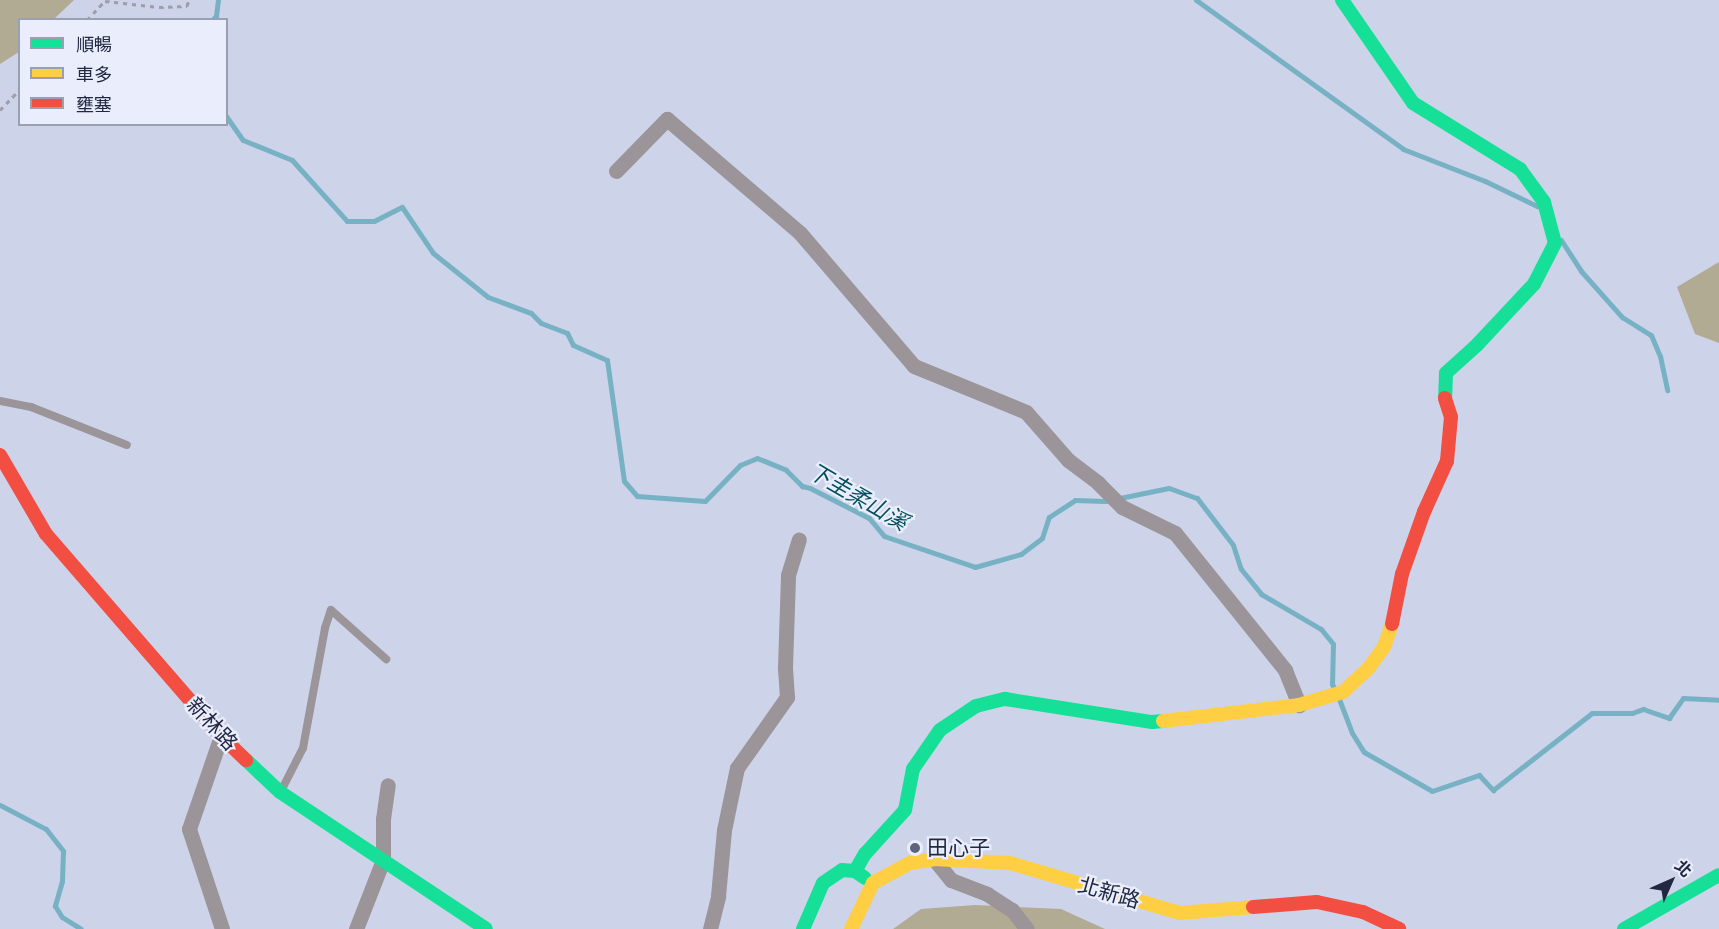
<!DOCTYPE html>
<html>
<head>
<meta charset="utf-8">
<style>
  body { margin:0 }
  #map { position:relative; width:1719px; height:929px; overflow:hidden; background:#cdd3e9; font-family:"Source Serif 4","Noto Sans TC",serif }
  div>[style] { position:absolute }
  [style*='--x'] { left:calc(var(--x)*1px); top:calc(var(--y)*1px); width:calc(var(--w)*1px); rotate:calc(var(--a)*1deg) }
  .forest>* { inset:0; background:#b2ab94 }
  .stream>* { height:5px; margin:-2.5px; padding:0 2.5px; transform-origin:2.5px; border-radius:2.5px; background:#77b1c4 }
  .path>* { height:3px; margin-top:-1.5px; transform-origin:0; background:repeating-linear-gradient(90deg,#9e9da8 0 4.5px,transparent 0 9px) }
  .lane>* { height:8px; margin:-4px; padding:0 4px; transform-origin:4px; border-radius:4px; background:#9b9499 }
  .street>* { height:15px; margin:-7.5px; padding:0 7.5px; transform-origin:7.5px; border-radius:7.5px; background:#9b9499 }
  .fast>* { height:14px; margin:-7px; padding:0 7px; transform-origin:7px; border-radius:7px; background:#16e098 }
  .slow>* { height:14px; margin:-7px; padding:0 7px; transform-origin:7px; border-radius:7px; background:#ffcf43 }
  .jam>* { height:14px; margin:-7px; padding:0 7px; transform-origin:7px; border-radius:7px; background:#f24e42 }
  .dots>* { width:16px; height:16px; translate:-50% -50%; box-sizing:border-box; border:3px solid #eaeefc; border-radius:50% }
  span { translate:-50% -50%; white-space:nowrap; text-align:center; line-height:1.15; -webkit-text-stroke:4.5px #eaeefc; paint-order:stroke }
  .street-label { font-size:21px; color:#232842 }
  .poi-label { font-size:21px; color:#232842 }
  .left { translate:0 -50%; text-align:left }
  .water-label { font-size:22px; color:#034e5b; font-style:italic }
  .legend { position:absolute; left:18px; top:18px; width:210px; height:108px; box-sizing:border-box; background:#eaeefc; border:2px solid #9a9fb2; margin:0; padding:8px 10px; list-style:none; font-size:18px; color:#232842 }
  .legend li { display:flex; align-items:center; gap:12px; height:30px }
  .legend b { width:30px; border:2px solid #9a9fb2 }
  .north { position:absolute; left:1641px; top:851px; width:60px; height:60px; -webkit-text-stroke:4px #eaeefc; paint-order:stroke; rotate:45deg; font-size:16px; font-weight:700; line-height:24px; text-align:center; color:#232842 }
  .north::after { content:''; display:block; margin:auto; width:21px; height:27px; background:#232842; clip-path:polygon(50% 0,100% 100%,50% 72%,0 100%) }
</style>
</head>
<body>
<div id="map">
  <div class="forest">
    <div style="clip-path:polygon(0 0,74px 0,54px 19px,20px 20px,19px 52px,0 64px)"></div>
    <div style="clip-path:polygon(1719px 262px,1719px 343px,1695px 334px,1677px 287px)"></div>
    <div style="clip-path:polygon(975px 905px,1061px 909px,1105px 929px,893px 929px,921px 909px)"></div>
  </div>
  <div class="stream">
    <div style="--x:1196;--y:0;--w:255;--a:35.7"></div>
    <div style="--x:1403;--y:149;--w:88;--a:21.3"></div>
    <div style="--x:1485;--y:181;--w:58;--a:25.7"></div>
    <div style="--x:212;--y:20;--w:6;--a:-45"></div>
    <div style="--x:216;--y:16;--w:16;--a:-83"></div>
    <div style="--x:226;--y:116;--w:29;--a:55"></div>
    <div style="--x:243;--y:140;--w:53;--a:22.2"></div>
    <div style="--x:292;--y:160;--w:82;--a:48"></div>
    <div style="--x:347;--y:221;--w:27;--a:0"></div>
    <div style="--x:374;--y:221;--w:31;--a:-27"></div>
    <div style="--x:402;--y:207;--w:55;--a:56"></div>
    <div style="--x:433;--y:253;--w:70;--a:38.7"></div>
    <div style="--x:488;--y:297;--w:46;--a:20.4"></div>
    <div style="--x:531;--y:313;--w:14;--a:45"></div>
    <div style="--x:541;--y:323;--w:28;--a:21"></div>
    <div style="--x:567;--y:333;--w:13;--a:63"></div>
    <div style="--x:573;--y:345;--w:37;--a:24"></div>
    <div style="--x:607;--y:360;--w:122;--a:82"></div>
    <div style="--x:624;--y:481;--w:20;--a:49"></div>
    <div style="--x:637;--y:496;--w:68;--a:4.2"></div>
    <div style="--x:705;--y:501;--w:50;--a:-45.8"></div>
    <div style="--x:740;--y:465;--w:18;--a:-22"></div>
    <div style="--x:757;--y:458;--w:31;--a:22"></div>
    <div style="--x:786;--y:470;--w:23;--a:45"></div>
    <div style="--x:802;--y:486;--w:8;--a:14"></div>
    <div style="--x:810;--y:488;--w:66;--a:27"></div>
    <div style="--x:869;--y:518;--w:23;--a:50"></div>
    <div style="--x:884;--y:536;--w:96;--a:18.8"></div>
    <div style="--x:975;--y:567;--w:48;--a:-15.8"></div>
    <div style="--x:1021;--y:554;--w:26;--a:-37"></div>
    <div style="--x:1042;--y:538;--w:22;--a:-72"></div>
    <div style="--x:1049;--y:517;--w:31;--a:-33"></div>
    <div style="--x:1075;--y:500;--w:30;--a:2"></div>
    <div style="--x:1105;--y:501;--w:65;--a:-11.5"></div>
    <div style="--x:1169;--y:488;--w:30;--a:20"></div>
    <div style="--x:1197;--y:498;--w:59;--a:52.5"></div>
    <div style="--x:1233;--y:545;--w:25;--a:72"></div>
    <div style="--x:1241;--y:569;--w:32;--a:51"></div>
    <div style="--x:1261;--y:594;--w:69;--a:30.3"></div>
    <div style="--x:1321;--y:629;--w:19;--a:51"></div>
    <div style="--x:1333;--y:644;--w:40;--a:91.4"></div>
    <div style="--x:1332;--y:684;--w:7;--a:63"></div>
    <div style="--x:1561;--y:240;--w:37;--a:57"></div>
    <div style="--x:1581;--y:271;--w:62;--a:48.3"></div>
    <div style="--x:1622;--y:317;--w:34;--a:32"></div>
    <div style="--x:1651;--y:335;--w:23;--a:67"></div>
    <div style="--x:1660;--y:356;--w:35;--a:78"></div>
    <div style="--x:1339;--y:699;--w:36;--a:69"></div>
    <div style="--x:1352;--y:733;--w:22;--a:58"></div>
    <div style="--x:1364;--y:752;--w:78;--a:29.8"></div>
    <div style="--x:1432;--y:791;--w:50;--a:-18.8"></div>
    <div style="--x:1479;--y:775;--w:21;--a:47"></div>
    <div style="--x:1493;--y:790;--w:125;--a:-37.9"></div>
    <div style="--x:1592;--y:713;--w:40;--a:0"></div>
    <div style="--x:1632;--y:713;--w:12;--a:-20"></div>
    <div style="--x:1643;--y:709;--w:28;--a:19"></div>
    <div style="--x:1669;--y:718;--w:24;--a:-55"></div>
    <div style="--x:1683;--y:698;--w:36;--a:3"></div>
    <div style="--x:0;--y:805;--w:52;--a:27.6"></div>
    <div style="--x:46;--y:829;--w:28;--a:52"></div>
    <div style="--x:63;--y:851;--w:30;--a:92"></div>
    <div style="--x:62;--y:881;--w:26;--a:106"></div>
    <div style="--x:55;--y:906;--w:13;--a:58"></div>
    <div style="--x:62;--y:917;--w:22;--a:32"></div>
  </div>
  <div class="path">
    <div style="--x:87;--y:20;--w:26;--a:-47"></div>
    <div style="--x:105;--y:1;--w:54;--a:6.3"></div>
    <div style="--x:159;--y:7;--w:28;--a:-2"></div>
    <div style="--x:187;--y:6;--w:6;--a:-72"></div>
    <div style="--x:0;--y:110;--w:29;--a:-46"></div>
  </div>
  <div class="lane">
    <div style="--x:0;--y:401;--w:32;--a:11"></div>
    <div style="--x:31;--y:407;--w:103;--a:21.6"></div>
    <div style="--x:281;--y:791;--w:48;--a:-62.9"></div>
    <div style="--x:303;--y:748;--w:122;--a:-79.6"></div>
    <div style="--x:325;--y:628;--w:19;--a:-72"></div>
    <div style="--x:331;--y:610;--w:74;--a:41.7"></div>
  </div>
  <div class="street">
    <div style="--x:616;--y:171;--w:73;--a:-45.6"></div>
    <div style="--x:667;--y:119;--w:175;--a:40.6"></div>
    <div style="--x:800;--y:233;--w:175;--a:49.4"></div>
    <div style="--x:914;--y:366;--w:121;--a:22.3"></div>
    <div style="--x:1026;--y:412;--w:64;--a:48.8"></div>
    <div style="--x:1068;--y:460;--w:38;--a:37"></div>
    <div style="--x:1098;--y:483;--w:34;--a:45"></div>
    <div style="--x:1122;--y:507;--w:59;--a:26.1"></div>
    <div style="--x:1175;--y:533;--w:176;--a:51.2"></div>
    <div style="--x:1285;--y:670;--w:38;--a:68"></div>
    <div style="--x:221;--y:736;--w:98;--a:109"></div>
    <div style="--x:189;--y:829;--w:105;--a:71.7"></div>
    <div style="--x:934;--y:859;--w:27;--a:51"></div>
    <div style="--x:951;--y:880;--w:39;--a:21"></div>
    <div style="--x:987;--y:894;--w:30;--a:33"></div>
    <div style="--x:1012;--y:910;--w:24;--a:52"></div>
    <div style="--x:356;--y:929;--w:74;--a:-68.6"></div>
    <div style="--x:383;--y:860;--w:41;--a:-90"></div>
    <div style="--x:383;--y:819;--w:34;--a:-82"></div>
    <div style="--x:710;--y:929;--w:34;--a:-76"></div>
    <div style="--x:718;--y:896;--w:66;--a:-84.8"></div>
    <div style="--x:724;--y:830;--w:63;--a:-78.2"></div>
    <div style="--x:737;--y:768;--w:87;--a:-54.8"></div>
    <div style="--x:787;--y:697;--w:30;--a:-94"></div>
    <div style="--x:785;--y:667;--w:92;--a:-88.1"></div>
    <div style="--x:788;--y:575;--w:37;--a:-73"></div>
  </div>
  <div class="fast">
    <div style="--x:1342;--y:0;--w:125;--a:55.4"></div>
    <div style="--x:1413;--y:103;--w:126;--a:31.7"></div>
    <div style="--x:1520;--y:169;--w:41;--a:54"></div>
    <div style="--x:1544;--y:202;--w:42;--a:75"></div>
    <div style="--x:1555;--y:243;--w:46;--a:117.1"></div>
    <div style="--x:1534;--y:284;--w:83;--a:133.1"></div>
    <div style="--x:1477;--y:345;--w:42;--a:137.9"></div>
    <div style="--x:1446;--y:373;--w:25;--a:92"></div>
    <div style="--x:246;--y:760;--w:47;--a:43.3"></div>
    <div style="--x:280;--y:792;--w:247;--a:33.6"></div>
    <div style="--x:855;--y:871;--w:20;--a:-60"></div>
    <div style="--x:865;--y:854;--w:59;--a:-47.7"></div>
    <div style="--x:905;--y:810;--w:42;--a:-79"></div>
    <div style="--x:913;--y:769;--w:47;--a:-55.3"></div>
    <div style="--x:940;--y:730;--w:43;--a:-33.7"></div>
    <div style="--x:976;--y:706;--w:30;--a:-14"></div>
    <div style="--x:1005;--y:699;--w:149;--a:8.9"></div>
    <div style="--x:1152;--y:722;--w:11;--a:-5"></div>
    <div style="--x:803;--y:929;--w:50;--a:-66.5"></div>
    <div style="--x:823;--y:883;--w:23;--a:-34"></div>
    <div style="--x:842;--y:870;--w:13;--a:4"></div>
    <div style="--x:855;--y:871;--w:12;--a:35"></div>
    <div style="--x:1624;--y:929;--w:109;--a:-29.6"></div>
  </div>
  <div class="slow">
    <div style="--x:1163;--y:721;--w:137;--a:-6.7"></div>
    <div style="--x:1299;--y:705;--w:46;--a:-16.5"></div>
    <div style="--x:1343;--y:692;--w:34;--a:-43"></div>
    <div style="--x:1368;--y:669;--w:27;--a:-54"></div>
    <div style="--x:1384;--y:647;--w:24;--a:-71"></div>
    <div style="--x:851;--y:929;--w:51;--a:-64.4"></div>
    <div style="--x:873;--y:883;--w:42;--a:-28.4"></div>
    <div style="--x:910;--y:863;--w:24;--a:-9"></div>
    <div style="--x:934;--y:859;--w:76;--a:3"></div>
    <div style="--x:1010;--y:863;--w:177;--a:16.4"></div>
    <div style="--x:1180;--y:913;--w:73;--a:-4.7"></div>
  </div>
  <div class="jam">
    <div style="--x:0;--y:455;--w:91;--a:59.8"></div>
    <div style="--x:46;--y:534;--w:267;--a:49.1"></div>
    <div style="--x:221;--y:736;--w:35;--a:44"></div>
    <div style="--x:1392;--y:624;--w:51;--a:-78.7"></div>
    <div style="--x:1402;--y:574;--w:66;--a:-70.5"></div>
    <div style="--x:1424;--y:512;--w:56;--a:-65.7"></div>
    <div style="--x:1447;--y:461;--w:44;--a:-84.8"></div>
    <div style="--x:1451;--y:417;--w:20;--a:-108"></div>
    <div style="--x:1253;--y:907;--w:64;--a:-4.5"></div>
    <div style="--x:1317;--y:902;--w:47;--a:12.3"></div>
    <div style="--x:1363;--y:912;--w:40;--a:25"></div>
  </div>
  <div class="dots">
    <div style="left:915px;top:848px;background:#5e647c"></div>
  </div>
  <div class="street-label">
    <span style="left:212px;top:724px;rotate:47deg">新林路</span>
    <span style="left:1109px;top:893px;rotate:16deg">北新路</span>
  </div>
  <div class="poi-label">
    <span class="left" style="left:927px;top:848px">田心子</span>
  </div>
  <div class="water-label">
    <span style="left:858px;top:497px;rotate:30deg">下圭柔山溪</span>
  </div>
  <ul class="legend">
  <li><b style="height:8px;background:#16e098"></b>順暢</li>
  <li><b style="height:8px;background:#ffcf43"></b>車多</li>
  <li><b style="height:8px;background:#f24e42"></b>壅塞</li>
  </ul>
  <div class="north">北</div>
</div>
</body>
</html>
